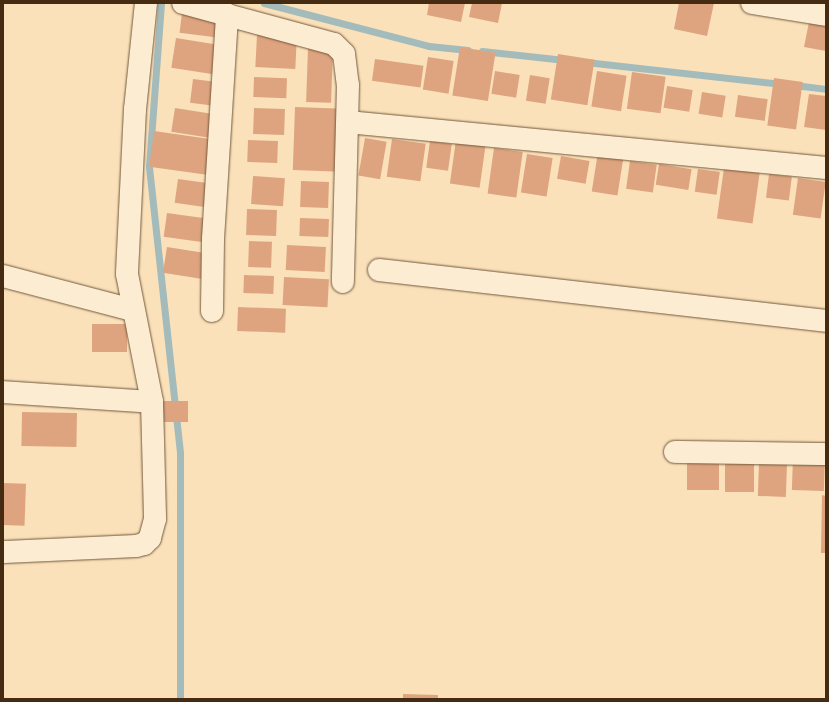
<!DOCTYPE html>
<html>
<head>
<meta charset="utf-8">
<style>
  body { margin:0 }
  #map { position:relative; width:829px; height:702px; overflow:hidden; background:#fbe1ba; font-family:"Old Standard TT",serif }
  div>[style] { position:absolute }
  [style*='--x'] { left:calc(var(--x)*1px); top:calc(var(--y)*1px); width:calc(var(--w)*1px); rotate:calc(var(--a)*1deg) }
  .stream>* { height:7px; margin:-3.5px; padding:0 3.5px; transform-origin:3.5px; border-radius:3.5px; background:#a4bbbb }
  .building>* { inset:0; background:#dea47f; transform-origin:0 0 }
  .roads { filter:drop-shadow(0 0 1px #72583c) drop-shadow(0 0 1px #72583c) }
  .minor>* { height:22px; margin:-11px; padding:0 11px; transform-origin:11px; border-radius:11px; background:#fcecd2 }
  span { translate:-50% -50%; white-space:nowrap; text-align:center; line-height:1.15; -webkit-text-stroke:3px #fcecd2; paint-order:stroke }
  .frame { position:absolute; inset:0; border:4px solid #452b12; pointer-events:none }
</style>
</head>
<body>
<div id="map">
  <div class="stream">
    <div style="--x:161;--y:3;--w:164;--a:94.2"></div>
    <div style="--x:149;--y:167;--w:288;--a:83.8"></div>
    <div style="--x:180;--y:453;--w:246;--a:90"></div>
    <div style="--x:264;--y:3;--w:171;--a:14.6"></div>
    <div style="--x:429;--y:46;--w:39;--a:6"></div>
    <div style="--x:482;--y:51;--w:83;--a:6.2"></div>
    <div style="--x:586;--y:62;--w:197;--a:6.4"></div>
    <div style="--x:794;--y:85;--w:32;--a:7"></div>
  </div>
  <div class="building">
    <div style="clip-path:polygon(429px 3px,465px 3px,461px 22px,427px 15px)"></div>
    <div style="clip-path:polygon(472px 3px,502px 3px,498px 23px,469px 17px)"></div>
    <div style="clip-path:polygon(679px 3px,714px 3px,707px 36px,674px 29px)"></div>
    <div style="left:182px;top:13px;width:38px;height:20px;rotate:7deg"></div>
    <div style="clip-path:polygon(809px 22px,826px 26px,826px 51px,804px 47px)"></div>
    <div style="left:257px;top:35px;width:40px;height:32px;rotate:3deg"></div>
    <div style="left:176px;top:38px;width:44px;height:30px;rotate:9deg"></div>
    <div style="left:460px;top:47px;width:36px;height:49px;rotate:9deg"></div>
    <div style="left:308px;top:48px;width:25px;height:54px;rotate:2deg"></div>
    <div style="left:558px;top:54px;width:37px;height:46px;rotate:9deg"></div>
    <div style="left:428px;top:57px;width:26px;height:33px;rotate:9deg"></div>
    <div style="left:375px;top:59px;width:49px;height:22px;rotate:8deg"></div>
    <div style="left:495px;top:71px;width:25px;height:23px;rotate:9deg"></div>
    <div style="left:597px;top:71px;width:30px;height:36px;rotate:9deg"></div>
    <div style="left:632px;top:72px;width:34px;height:37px;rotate:8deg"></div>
    <div style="left:530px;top:75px;width:20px;height:26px;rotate:9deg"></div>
    <div style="left:254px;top:77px;width:33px;height:20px;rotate:2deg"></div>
    <div style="left:774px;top:78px;width:29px;height:48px;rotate:8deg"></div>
    <div style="left:193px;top:79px;width:24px;height:24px;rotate:7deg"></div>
    <div style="left:667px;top:86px;width:26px;height:22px;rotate:9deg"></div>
    <div style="left:702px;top:92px;width:24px;height:22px;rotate:9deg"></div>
    <div style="clip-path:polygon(809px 94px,826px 96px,826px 130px,804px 127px)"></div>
    <div style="left:738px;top:95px;width:30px;height:22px;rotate:8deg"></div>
    <div style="left:295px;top:107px;width:48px;height:63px;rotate:2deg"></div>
    <div style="left:175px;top:108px;width:45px;height:24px;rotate:9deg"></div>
    <div style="left:254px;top:108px;width:31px;height:26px;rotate:2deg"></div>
    <div style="left:154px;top:131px;width:62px;height:36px;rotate:8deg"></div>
    <div style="left:365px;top:138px;width:22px;height:38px;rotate:10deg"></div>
    <div style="left:392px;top:139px;width:34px;height:38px;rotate:8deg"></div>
    <div style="left:248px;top:140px;width:30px;height:22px;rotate:2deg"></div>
    <div style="left:456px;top:140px;width:30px;height:44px;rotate:8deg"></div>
    <div style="left:430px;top:141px;width:22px;height:27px;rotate:8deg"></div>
    <div style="left:494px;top:148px;width:29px;height:46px;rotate:8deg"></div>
    <div style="left:598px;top:152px;width:26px;height:40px;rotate:9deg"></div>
    <div style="left:527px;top:154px;width:26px;height:39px;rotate:9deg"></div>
    <div style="left:561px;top:156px;width:29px;height:23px;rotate:10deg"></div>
    <div style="left:630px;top:161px;width:27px;height:28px;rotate:8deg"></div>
    <div style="left:659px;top:164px;width:33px;height:21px;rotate:9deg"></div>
    <div style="left:724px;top:168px;width:36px;height:51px;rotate:8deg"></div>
    <div style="left:698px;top:169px;width:22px;height:23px;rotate:8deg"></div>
    <div style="left:769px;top:174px;width:23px;height:24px;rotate:7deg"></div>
    <div style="left:253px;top:176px;width:32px;height:28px;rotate:4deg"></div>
    <div style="left:798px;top:178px;width:28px;height:37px;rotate:8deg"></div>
    <div style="left:178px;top:179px;width:35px;height:24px;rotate:8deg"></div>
    <div style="left:301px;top:181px;width:28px;height:26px;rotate:2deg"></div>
    <div style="left:247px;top:209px;width:30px;height:26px;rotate:2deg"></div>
    <div style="left:167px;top:213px;width:42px;height:24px;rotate:8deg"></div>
    <div style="left:300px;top:218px;width:29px;height:18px;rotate:2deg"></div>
    <div style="left:249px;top:241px;width:23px;height:26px;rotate:2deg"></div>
    <div style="left:287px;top:245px;width:39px;height:25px;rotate:3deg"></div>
    <div style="left:167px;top:247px;width:40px;height:26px;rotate:9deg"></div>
    <div style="left:244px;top:275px;width:30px;height:18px;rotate:2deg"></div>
    <div style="left:284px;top:277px;width:45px;height:28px;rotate:3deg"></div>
    <div style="left:238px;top:307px;width:48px;height:24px;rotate:2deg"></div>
    <div style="left:92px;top:324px;width:35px;height:28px"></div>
    <div style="left:161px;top:401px;width:27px;height:21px"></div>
    <div style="left:22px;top:412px;width:55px;height:34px;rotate:1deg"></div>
    <div style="left:687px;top:454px;width:32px;height:36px"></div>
    <div style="left:725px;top:456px;width:29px;height:36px"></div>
    <div style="left:793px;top:457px;width:32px;height:33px;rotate:2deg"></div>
    <div style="left:759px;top:463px;width:28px;height:33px;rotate:2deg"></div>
    <div style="left:3px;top:483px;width:23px;height:42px;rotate:2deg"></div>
    <div style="clip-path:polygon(822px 495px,826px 496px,826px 553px,821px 553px)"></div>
    <div style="clip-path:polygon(403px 694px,438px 695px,438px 699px,403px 699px)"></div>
  </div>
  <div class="roads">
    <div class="minor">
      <div style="--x:146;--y:3;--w:107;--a:95.9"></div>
      <div style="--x:135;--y:109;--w:165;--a:92.8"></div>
      <div style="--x:127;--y:274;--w:130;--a:78.9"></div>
      <div style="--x:183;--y:3;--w:156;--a:15.2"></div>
      <div style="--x:334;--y:44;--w:14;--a:45"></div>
      <div style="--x:344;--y:54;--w:31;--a:83"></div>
      <div style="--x:348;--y:85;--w:197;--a:91.5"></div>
      <div style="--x:752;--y:3;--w:75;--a:9.2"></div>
      <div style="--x:348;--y:122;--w:480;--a:5.5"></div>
      <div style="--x:379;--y:270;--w:450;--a:6.5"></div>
      <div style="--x:3;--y:276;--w:134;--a:14.7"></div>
      <div style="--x:212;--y:311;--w:72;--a:-89.2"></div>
      <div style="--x:213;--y:239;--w:225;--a:-86.4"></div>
      <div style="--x:3;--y:392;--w:149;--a:3.8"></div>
      <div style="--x:152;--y:402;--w:117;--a:88.5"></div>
      <div style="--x:155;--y:519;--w:20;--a:105"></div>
      <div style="--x:150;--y:538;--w:8;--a:135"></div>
      <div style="--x:144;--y:544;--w:8;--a:166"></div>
      <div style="--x:136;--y:546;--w:133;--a:177.4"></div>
      <div style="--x:675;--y:452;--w:151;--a:0.8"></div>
    </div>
  </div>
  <div class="frame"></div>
</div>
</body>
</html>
